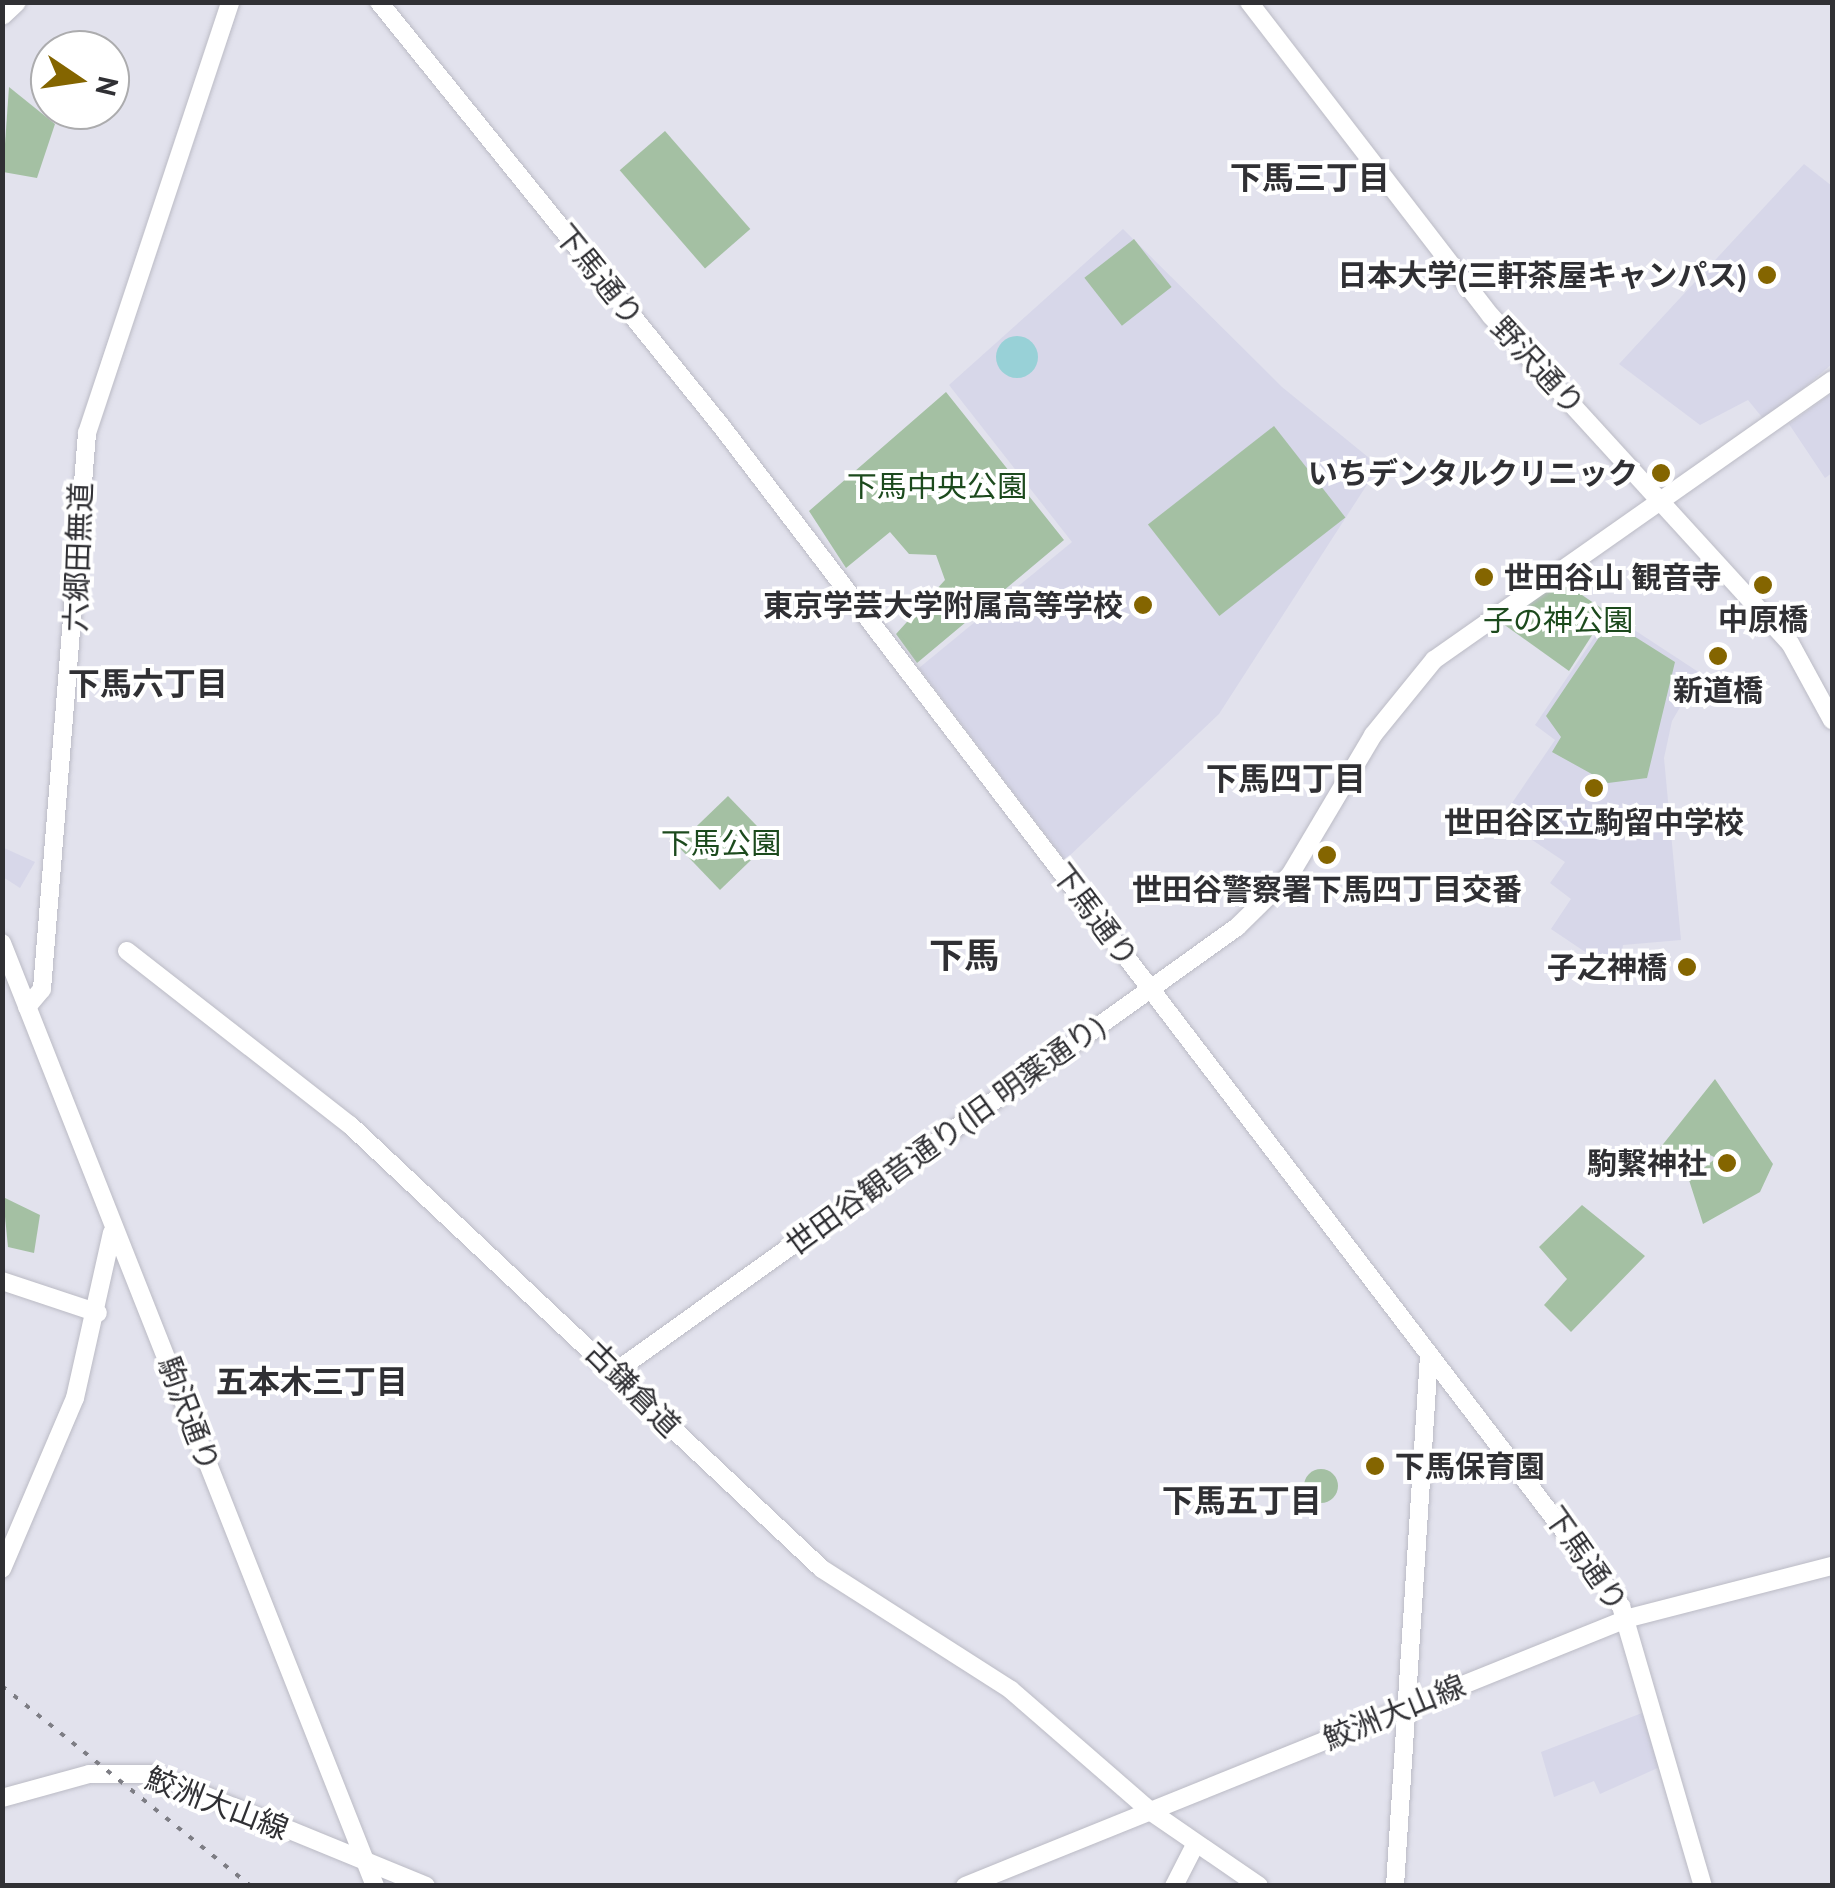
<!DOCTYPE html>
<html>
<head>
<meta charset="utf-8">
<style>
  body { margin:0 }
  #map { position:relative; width:1835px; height:1888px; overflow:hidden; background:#e2e2ed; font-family:"PT Sans","Noto Sans JP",sans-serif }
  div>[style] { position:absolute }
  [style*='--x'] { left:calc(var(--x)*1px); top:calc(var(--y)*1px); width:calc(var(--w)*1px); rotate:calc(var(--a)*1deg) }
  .built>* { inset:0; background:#d7d7e9 }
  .green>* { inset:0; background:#a4c0a3; transform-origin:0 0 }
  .round { border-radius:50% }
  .water>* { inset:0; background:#98d1d7 }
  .roads { filter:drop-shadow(0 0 2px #bbbbc5) drop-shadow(0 0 2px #bbbbc5) }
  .secondary>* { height:18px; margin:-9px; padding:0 9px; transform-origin:9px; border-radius:9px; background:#fff }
  .primary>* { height:20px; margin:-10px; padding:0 10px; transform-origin:10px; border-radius:10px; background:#fff }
  .rail>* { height:4px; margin-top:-2px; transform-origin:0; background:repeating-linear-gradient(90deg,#7d7d84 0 5px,transparent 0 15px) }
  .dots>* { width:28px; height:28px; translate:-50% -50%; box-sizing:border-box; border:5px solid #fff; border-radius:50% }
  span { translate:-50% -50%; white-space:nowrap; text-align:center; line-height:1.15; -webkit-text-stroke:8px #fff; paint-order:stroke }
  .street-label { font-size:30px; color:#303034 }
  .poi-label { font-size:30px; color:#303034; font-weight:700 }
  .right { translate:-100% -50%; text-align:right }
  .left { translate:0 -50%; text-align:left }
  .park-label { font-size:30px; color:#1c4a1d }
  .neighbourhood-label { font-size:32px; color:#303034; font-weight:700 }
  .quarter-label { font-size:35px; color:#303034; font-weight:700 }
  .frame { position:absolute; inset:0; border:5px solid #303034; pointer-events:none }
  .north { position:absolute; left:30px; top:30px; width:100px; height:100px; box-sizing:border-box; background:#fff; border:2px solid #acacae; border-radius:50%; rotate:103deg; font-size:28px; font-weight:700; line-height:40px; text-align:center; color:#303034 }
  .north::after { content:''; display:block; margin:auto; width:35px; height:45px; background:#846500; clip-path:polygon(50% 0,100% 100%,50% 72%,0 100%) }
</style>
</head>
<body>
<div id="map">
  <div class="built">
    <div style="clip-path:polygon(1804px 164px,1832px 186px,1832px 364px,1765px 421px,1748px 400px,1700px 425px,1619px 364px)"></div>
    <div style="clip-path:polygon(1123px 229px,1282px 387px,1379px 466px,1219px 714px,1065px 860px,919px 668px,1072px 542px,949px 385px)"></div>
    <div style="clip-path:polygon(1832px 393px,1832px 473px,1825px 478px,1789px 424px)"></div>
    <div style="clip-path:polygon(1610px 614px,1700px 673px,1672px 721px,1664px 758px,1681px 940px,1623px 945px,1618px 974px,1551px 929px,1571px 899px,1550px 883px,1565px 862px,1501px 819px,1555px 740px,1535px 725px)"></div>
    <div style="clip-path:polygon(2px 847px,35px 862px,20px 888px,3px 877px)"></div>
    <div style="clip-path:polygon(1642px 1713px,1662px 1766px,1600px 1794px,1594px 1781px,1554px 1797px,1541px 1752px)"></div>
  </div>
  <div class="green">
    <div style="clip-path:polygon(9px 87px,55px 124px,37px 178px,3px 172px)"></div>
    <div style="left:665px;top:131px;width:130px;height:60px;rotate:49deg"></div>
    <div style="left:1134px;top:239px;width:61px;height:63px;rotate:52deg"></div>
    <div style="clip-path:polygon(946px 392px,1064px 540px,917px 663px,896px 634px,945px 580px,936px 555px,909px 554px,890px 532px,846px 568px,809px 511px)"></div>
    <div style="left:1274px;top:426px;width:116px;height:160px;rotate:52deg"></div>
    <div style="clip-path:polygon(1557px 578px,1607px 612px,1569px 671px,1499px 621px)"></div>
    <div style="clip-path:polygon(1610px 621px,1675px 662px,1647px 778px,1608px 783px,1552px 752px,1561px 737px,1546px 716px)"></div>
    <div style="left:728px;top:796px;width:62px;height:71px;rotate:46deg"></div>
    <div style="clip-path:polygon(1715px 1079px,1773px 1164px,1760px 1192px,1703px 1224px,1689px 1180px,1716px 1158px,1688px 1144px,1676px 1157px,1660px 1148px)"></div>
    <div style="clip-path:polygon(3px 1197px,40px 1215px,34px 1253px,8px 1247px)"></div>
    <div style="clip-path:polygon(1582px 1205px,1645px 1256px,1571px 1332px,1544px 1305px,1567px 1279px,1539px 1247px)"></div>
    <div class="round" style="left:1304px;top:1469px;width:34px;height:34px"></div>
  </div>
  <div class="water">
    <div class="round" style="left:996px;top:336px;width:42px;height:42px"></div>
  </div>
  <div class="roads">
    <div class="secondary">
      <div style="--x:379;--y:2;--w:546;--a:51.09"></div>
      <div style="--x:722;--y:427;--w:1483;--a:52.67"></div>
      <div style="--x:1621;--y:1606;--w:292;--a:73.7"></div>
      <div style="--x:1249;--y:2;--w:396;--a:52.4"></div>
      <div style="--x:1491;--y:316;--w:443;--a:47.6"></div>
      <div style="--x:1790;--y:643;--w:88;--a:61.4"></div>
      <div style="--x:2;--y:943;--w:1014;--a:68.42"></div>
      <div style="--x:127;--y:951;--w:283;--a:38"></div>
      <div style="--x:350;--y:1125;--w:648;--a:43.25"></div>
      <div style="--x:822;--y:1569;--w:224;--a:32.6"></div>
      <div style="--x:1011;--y:1690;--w:184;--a:41"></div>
      <div style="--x:1150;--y:1811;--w:132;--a:34.5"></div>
      <div style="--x:27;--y:1007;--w:23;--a:-50"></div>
      <div style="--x:42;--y:989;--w:558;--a:-85.37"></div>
      <div style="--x:87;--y:433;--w:454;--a:-71.6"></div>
      <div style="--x:2;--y:1281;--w:101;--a:18.4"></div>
      <div style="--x:619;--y:1369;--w:760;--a:-35.57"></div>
      <div style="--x:1237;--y:927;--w:74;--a:-44.5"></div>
      <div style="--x:1290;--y:875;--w:163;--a:-59.3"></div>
      <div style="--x:1373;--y:735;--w:97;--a:-50.9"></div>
      <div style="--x:1434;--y:660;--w:487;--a:-35.1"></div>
      <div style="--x:2;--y:1569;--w:186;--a:-66.9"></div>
      <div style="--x:75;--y:1398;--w:169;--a:-77.4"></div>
      <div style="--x:2;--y:1798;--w:90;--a:-15.4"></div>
      <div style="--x:89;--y:1774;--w:64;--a:0"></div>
      <div style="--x:153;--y:1774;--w:295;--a:22.3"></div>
      <div style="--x:965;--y:1886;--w:716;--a:-21.98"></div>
      <div style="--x:1629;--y:1618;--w:210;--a:-14.4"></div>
      <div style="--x:1174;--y:1886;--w:48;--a:-62.9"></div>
      <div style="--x:1395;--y:1886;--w:531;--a:-86.33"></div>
    </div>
    <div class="primary">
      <div style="--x:2;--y:15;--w:19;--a:-43"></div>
    </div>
  </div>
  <div class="rail">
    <div style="--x:2;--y:1686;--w:319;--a:38.8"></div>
  </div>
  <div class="dots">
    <div style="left:1767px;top:275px;background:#846500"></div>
    <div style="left:1661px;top:473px;background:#846500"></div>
    <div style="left:1484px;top:577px;background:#846500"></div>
    <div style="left:1763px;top:585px;background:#846500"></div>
    <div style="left:1143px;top:605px;background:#846500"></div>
    <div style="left:1718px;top:656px;background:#846500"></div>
    <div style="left:1594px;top:788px;background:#846500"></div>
    <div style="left:1327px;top:855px;background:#846500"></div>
    <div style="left:1687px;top:967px;background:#846500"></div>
    <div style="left:1727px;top:1163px;background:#846500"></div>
    <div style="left:1375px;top:1466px;background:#846500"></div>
  </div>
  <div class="street-label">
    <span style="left:599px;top:275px;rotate:51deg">下馬通り</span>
    <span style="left:1538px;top:366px;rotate:47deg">野沢通り</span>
    <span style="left:78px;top:557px;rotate:-88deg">六郷田無道</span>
    <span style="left:1095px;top:915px;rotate:53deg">下馬通り</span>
    <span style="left:945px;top:1135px;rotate:-36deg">世田谷観音通り(旧 明薬通り)</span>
    <span style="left:633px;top:1389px;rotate:45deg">古鎌倉道</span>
    <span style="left:189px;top:1414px;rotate:69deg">駒沢通り</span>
    <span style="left:1586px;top:1559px;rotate:55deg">下馬通り</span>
    <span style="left:1394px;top:1712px;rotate:-22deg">鮫洲大山線</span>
    <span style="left:217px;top:1803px;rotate:21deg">鮫洲大山線</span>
  </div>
  <div class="poi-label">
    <span class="right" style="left:1747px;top:275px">日本大学(三軒茶屋キャンパス)</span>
    <span class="right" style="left:1638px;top:473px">いちデンタルクリニック</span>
    <span class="left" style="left:1504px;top:577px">世田谷山 観音寺</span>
    <span class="right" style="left:1123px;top:605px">東京学芸大学附属高等学校</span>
    <span style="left:1763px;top:619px">中原橋</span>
    <span style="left:1718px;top:690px">新道橋</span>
    <span style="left:1594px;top:822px">世田谷区立駒留中学校</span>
    <span style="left:1327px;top:889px">世田谷警察署下馬四丁目交番</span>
    <span class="right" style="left:1667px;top:967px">子之神橋</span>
    <span class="right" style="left:1707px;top:1163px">駒繋神社</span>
    <span class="left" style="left:1395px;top:1466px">下馬保育園</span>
  </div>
  <div class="park-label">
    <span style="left:937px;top:486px">下馬中央公園</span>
    <span style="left:1558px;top:620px">子の神公園</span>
    <span style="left:721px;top:843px">下馬公園</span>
  </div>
  <div class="neighbourhood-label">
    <span style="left:1310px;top:177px">下馬三丁目</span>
    <span style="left:148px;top:683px">下馬六丁目</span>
    <span style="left:1286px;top:778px">下馬四丁目</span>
    <span style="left:312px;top:1381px">五本木三丁目</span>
    <span style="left:1242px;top:1500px">下馬五丁目</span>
  </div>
  <div class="quarter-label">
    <span style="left:964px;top:955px">下馬</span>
  </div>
  <div class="frame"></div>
  <div class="north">N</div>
</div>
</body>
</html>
